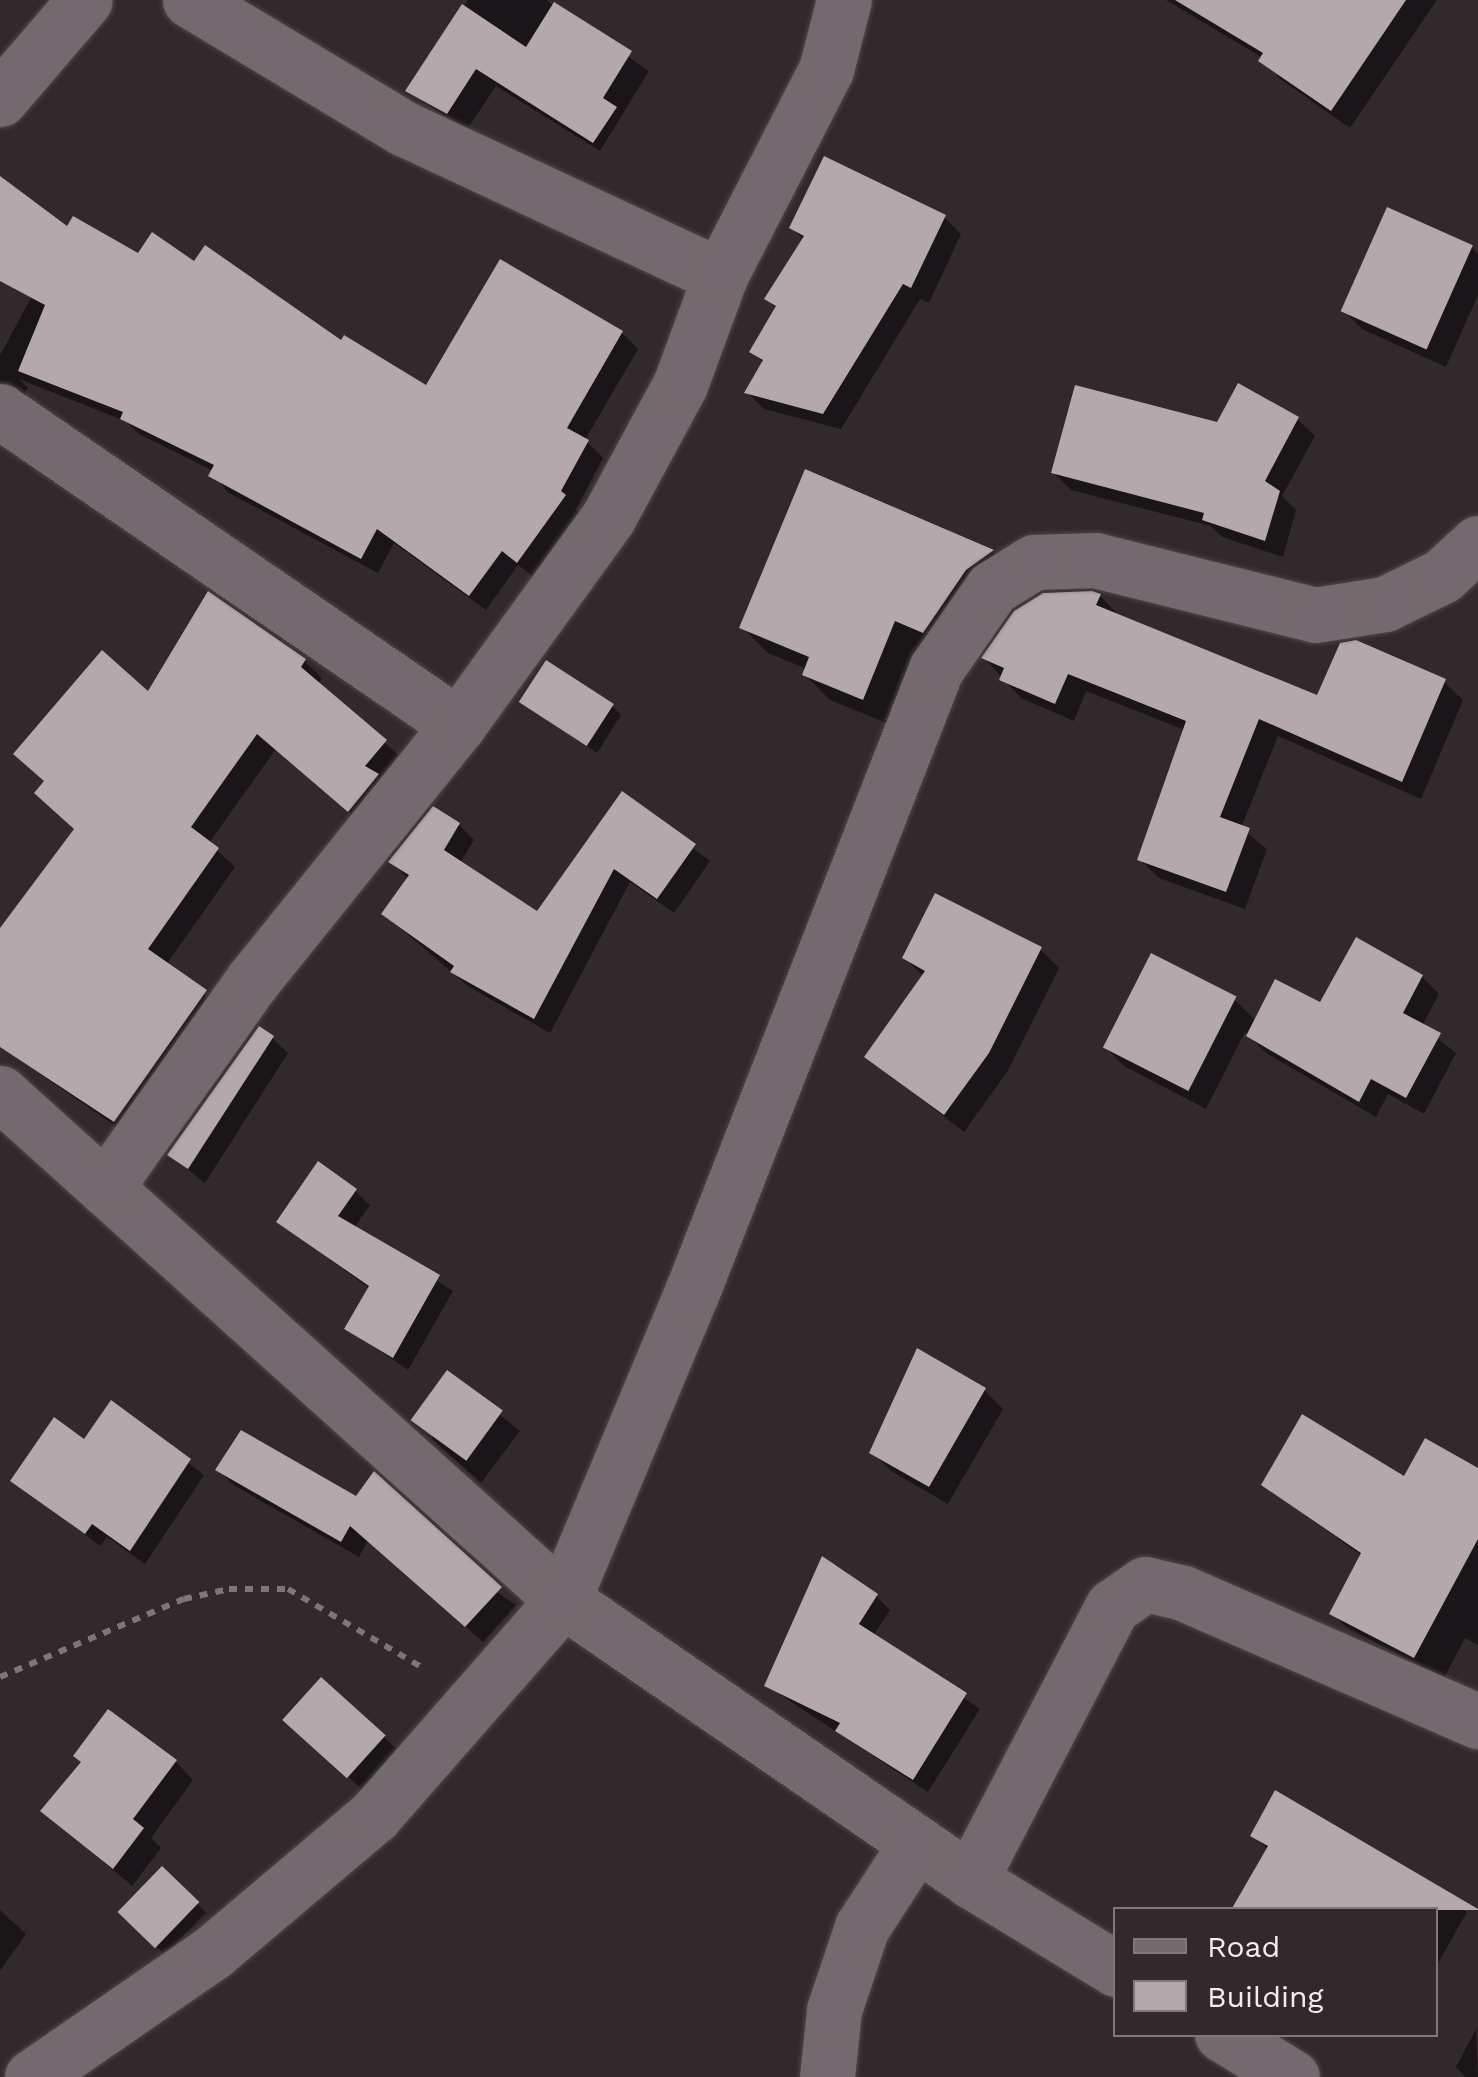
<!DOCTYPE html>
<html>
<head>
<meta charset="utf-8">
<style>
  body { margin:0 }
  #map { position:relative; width:1478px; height:2077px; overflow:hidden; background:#32292d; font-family:"Work Sans",sans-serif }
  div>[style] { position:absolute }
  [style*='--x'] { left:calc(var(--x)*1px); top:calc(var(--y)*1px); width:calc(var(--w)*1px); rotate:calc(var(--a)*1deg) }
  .shadow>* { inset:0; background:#0007; transform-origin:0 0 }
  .building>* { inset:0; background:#b4a8ad; transform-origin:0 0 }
  .path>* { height:6px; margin-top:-3px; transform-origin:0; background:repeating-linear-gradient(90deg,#7d7579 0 8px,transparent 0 16px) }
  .roads { filter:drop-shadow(0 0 2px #4e4749) drop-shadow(0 0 2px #4e4749) }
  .street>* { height:55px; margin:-27.5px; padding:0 27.5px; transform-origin:27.5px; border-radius:27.5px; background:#74696e }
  span { translate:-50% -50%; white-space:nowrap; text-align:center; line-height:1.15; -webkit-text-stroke:10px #32292d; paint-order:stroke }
  .legend { position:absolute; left:1113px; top:1907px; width:325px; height:130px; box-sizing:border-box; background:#32292d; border:2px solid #7f777b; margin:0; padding:12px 18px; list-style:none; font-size:30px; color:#f3edef }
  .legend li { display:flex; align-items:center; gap:20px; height:50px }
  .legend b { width:50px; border:2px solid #7f777b }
</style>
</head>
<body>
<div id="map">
  <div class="shadow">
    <div style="clip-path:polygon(468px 0,546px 0,649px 71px,600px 151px,496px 86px,466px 131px,408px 90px)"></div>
    <div style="clip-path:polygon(1166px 0,1437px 0,1350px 128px,1280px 79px,1263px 58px)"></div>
    <div style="clip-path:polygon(944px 217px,961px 234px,929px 303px,920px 299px,841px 429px,764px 409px,748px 393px,764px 363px,752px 351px,778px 309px,767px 299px,804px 240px,792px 228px)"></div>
    <div style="clip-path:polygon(74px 219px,139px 256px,195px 264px,427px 389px,622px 333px,638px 349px,585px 440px,603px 458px,576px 509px,580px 513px,534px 577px,518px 565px,486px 610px,394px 543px,378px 573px,227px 492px,213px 471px,139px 434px,125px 421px,19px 379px,28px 388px,23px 396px,0 401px,0 355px)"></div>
    <div style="clip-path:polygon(1472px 248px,1478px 254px,1478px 295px,1446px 367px,1362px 329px,1343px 310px)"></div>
    <div style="clip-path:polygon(1297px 419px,1315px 436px,1282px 496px,1296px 510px,1283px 557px,1222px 537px,1211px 526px,1071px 490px,1054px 473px,1218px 425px)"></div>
    <div style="clip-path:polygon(806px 472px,993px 552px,1018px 577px,889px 724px,830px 700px,805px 675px,807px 669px,768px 653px,742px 627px)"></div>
    <div style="clip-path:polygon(1100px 596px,1118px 614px,1319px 698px,1444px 682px,1463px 700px,1421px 799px,1278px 736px,1241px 828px,1267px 849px,1245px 909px,1159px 878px,1140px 860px,1185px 730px,1086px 691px,1074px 721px,1021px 698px,984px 658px)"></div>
    <div style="clip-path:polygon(304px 661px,322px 678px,318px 684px,403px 759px,366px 827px,276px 749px,209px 843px,235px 867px,166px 965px,223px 1009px,132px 1137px,18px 1059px,50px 1017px,0 978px,0 932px,76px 830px,148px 695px)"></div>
    <div style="clip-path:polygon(523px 702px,612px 706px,621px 715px,597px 753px)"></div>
    <div style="clip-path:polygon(622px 795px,710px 861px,674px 913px,630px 882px,550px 1033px,469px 987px,384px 914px,409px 879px,391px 862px,459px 825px,474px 840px,460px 863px,538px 914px)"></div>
    <div style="clip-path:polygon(1040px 949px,1059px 968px,1007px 1072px,964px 1132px,867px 1057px,924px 977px,905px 958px)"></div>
    <div style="clip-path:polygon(1422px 977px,1439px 994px,1422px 1026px,1456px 1053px,1424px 1114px,1388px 1094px,1376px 1117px,1266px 1053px,1245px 1032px,1206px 1109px,1124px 1066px,1106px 1048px,1234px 999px,1256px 1021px)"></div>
    <div style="clip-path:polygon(272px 1038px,288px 1053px,205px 1183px,170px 1155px)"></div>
    <div style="clip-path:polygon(355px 1191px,370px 1205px,354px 1228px,453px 1291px,408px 1370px,347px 1328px,370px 1289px,279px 1222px)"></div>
    <div style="clip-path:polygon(448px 1373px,520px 1431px,481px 1483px,432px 1439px)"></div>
    <div style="clip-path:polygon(984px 1390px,1003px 1409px,948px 1504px,891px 1471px,872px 1452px)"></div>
    <div style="clip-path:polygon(111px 1404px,204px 1475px,145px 1564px,107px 1537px,100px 1546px,13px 1480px,85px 1442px)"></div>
    <div style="clip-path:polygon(218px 1470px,357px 1499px,516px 1605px,483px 1642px,368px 1540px,359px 1557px,235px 1486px)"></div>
    <div style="clip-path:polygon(1478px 1471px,1478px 1645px,1465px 1638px,1444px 1678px,1346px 1627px,1332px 1613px,1362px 1556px,1264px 1485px)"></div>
    <div style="clip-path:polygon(876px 1596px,890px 1610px,873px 1636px,980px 1709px,928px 1792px,767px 1686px)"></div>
    <div style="clip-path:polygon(384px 1737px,403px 1755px,369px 1795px,305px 1739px)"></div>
    <div style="clip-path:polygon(175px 1761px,193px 1780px,151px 1838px,161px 1848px,132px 1886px,44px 1811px)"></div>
    <div style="clip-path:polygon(1253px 1835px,1450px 1896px,1467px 1912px,1436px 1967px,1436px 1910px,1268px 1850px)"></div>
    <div style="left:162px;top:1870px;width:61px;height:59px;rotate:44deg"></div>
    <div style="clip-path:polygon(0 1910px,26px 1934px,0 1971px)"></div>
    <div style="clip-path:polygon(1476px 2029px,1478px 2077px,1465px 2077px,1456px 2067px)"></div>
  </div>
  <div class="building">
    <div style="clip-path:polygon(1175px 0,1406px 0,1331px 111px,1258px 61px,1263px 53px)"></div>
    <div style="clip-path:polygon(554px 2px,632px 51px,603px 98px,617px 107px,593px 143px,476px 69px,447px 114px,405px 91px,462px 4px,526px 47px)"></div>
    <div style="clip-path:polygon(824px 156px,946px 215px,911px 288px,903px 284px,823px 414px,744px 393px,763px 360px,749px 352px,776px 306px,764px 299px,804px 236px,789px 228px)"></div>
    <div style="clip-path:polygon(0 176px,67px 226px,73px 216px,138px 253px,152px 232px,194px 261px,205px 245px,341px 340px,344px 335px,426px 385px,500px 259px,623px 331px,567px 428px,589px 440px,561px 491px,566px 495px,517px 563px,502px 551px,469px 596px,377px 529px,361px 559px,208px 476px,214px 465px,120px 419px,123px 412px,18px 371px,45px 305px,0 281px)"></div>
    <div style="left:1387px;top:207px;width:94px;height:114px;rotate:24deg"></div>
    <div style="clip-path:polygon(1238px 383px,1299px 417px,1265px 481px,1280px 491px,1265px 541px,1202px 520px,1204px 513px,1051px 473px,1075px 385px,1217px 422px)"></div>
    <div style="clip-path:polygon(805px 469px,994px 550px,966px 570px,923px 633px,895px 621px,863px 700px,802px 675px,809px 657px,739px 628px)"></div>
    <div style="clip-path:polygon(208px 591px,306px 659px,301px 667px,387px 740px,365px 766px,379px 774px,348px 812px,257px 734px,191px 827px,219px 848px,148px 949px,207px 990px,114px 1122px,0 1047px,0 928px,74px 829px,34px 793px,44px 781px,13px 754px,102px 650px,148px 691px)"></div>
    <div style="clip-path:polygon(1092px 591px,1101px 594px,1096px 605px,1317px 695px,1340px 643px,1356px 640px,1446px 679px,1402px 782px,1259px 719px,1220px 817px,1250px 828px,1226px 892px,1137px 860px,1186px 721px,1068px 674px,1055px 704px,999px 680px,1004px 668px,981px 658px,1014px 611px,1043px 593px)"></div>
    <div style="left:546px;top:660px;width:81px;height:50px;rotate:33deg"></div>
    <div style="clip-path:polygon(622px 791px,696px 844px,657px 899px,614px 869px,534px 1019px,450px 972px,454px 966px,381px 914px,409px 875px,388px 862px,433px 806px,460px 823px,444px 850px,537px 911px)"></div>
    <div style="clip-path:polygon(935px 893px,1042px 947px,989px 1053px,944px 1115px,864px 1057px,925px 971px,902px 958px)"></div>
    <div style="clip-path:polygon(1356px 937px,1423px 975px,1403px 1013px,1441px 1033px,1406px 1098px,1371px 1079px,1359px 1102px,1246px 1036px,1275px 979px,1320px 1002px)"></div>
    <div style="left:1151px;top:953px;width:96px;height:106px;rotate:27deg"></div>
    <div style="clip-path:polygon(259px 1026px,274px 1036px,188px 1169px,167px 1155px)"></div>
    <div style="clip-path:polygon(318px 1161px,357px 1189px,338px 1216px,440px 1275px,393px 1358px,344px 1329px,369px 1286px,276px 1222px)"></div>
    <div style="clip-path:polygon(917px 1348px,986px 1388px,929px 1487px,869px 1453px)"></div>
    <div style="left:447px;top:1370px;width:69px;height:62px;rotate:36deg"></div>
    <div style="clip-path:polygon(111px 1400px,191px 1459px,130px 1551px,92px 1524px,85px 1534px,10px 1481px,54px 1417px,84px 1439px)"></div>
    <div style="clip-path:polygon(1302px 1414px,1404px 1476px,1425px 1438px,1478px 1468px,1478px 1539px,1414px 1658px,1329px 1614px,1361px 1553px,1261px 1485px)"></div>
    <div style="clip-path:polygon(241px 1430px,356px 1496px,374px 1471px,502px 1587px,465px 1627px,350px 1526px,341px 1542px,215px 1470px)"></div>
    <div style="clip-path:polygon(822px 1556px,878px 1594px,859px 1624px,967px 1693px,913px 1780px,835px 1731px,840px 1723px,764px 1686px)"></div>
    <div style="left:321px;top:1677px;width:87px;height:58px;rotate:42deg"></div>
    <div style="clip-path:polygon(108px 1709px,177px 1760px,133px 1819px,144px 1828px,113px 1869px,40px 1811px,81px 1762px,73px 1756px)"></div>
    <div style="clip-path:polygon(1275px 1790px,1478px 1909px,1478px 1910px,1231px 1910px,1268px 1846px,1250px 1836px)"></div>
    <div style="left:162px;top:1866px;width:52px;height:64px;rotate:44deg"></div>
  </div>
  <div class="path">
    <div style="--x:0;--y:1677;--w:200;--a:-23"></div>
    <div style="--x:184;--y:1599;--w:46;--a:-12.5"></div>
    <div style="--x:229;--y:1589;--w:59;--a:0"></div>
    <div style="--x:288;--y:1589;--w:159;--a:30.3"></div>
  </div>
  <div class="roads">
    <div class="street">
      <div style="--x:190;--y:0;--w:249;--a:31"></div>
      <div style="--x:403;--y:128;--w:350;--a:25"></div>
      <div style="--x:0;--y:99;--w:130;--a:-49.4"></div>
      <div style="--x:0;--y:411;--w:555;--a:34.43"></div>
      <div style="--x:0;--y:1093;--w:758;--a:42"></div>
      <div style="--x:563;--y:1600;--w:494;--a:34.5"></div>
      <div style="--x:970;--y:1880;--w:171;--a:31.4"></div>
      <div style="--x:105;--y:1188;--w:255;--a:-54.6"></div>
      <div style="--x:253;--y:980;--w:327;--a:-51.2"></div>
      <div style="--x:458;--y:725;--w:256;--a:-54.1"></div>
      <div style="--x:608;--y:518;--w:151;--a:-61.6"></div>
      <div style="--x:680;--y:385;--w:116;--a:-69.8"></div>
      <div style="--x:720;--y:276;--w:232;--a:-62.8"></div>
      <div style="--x:826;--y:70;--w:72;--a:-75.6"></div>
      <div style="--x:970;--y:1880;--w:308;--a:-62.5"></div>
      <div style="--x:1112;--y:1607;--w:40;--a:-34.9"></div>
      <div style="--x:1145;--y:1584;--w:39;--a:13"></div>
      <div style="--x:1183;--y:1593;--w:322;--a:23.5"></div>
      <div style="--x:1222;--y:2034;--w:82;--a:31.6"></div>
      <div style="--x:32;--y:2077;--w:220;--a:-34.6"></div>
      <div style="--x:213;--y:1952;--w:211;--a:-40.2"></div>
      <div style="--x:374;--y:1816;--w:287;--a:-48.8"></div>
      <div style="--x:563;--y:1600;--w:334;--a:-67.3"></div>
      <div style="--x:692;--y:1292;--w:669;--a:-68.61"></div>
      <div style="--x:936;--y:669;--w:98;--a:-55.3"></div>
      <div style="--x:992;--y:588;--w:49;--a:-31.8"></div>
      <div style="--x:1034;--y:562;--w:61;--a:-1.9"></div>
      <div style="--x:1095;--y:560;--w:227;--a:14"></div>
      <div style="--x:1315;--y:615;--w:71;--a:-8.9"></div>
      <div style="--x:1385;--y:604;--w:64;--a:-26.2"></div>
      <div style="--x:1442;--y:576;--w:49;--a:-42.5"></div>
      <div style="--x:827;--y:2077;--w:67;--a:-84"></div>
      <div style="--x:834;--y:2010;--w:88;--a:-71.4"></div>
      <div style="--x:862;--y:1927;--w:99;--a:-57"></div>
    </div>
  </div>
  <ul class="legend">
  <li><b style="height:12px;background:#74696e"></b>Road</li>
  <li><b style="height:28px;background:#b4a8ad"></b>Building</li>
  </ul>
</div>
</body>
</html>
